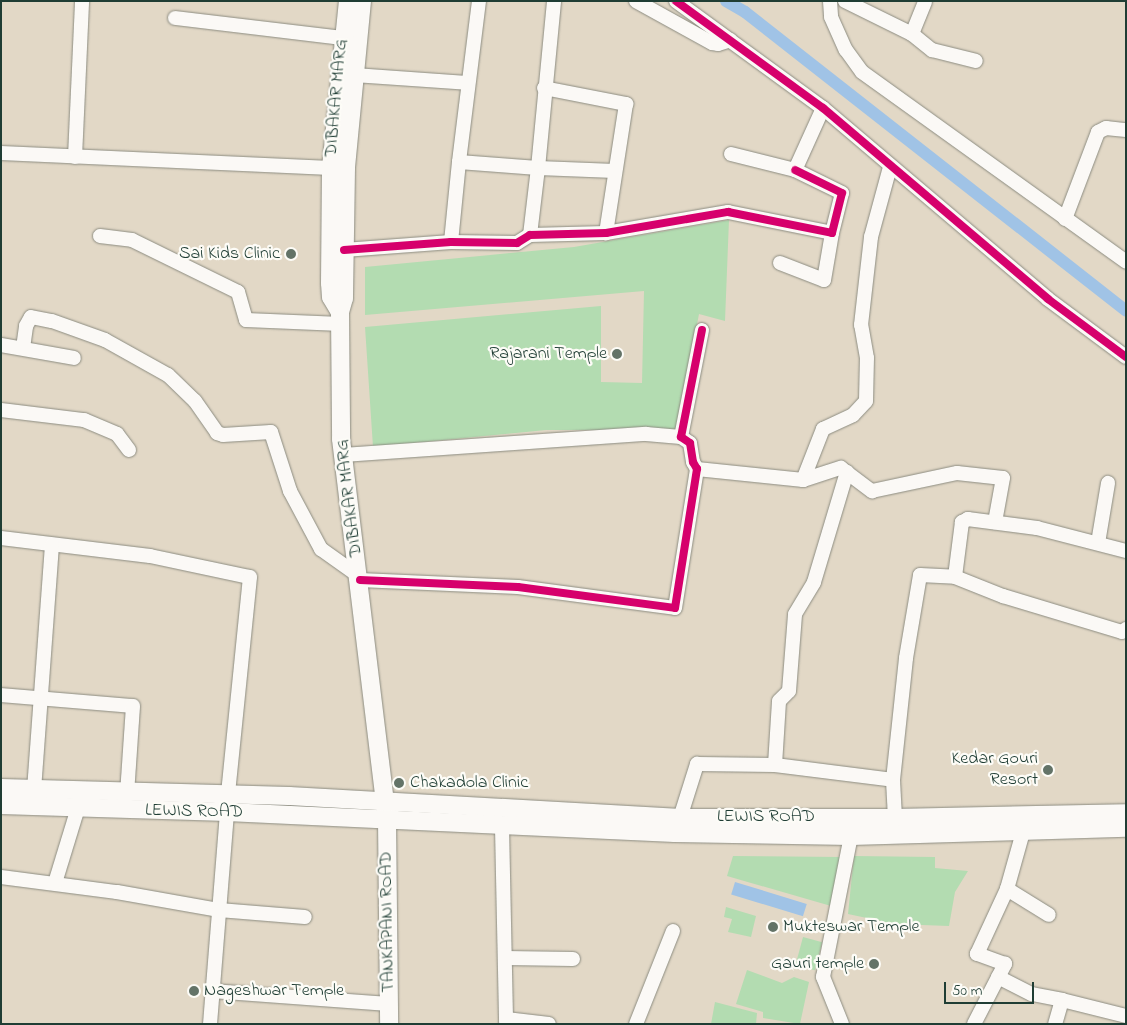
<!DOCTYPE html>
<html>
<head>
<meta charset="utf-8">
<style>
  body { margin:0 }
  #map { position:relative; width:1127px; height:1025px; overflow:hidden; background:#e2d8c6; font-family:"Indie Flower",sans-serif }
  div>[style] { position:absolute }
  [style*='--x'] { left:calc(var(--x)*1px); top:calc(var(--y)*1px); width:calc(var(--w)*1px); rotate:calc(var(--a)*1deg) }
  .green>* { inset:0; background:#b3dcb1; transform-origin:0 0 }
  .water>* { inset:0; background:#a0c3e6; transform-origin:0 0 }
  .canal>* { height:12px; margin:-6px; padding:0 6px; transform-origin:6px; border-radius:6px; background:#a0c3e6 }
  .roads { filter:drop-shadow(0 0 1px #8c8c81) drop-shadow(0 0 1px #8c8c81) }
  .minor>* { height:14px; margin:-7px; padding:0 7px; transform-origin:7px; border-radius:7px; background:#fbf9f6 }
  .major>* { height:18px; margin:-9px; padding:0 9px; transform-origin:9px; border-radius:9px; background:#fbf9f6 }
  .cycleway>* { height:8px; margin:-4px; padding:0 4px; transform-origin:4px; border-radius:4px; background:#d6006c }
  .dots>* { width:14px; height:14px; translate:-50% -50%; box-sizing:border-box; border:2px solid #fdfcf7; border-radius:50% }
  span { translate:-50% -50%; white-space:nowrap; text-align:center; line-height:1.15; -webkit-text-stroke:4.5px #fdfcf7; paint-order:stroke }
  .street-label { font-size:18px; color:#1f3d34 }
  .poi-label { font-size:18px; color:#1f3d34 }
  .right { translate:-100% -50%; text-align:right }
  .left { translate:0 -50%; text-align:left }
  .frame { position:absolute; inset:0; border:2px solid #1f3d34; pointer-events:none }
  .scale { position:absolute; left:944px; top:982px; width:90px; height:22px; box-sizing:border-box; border:2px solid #1f3d34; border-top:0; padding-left:6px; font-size:15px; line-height:18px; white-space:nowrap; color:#1f3d34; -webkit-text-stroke:4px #fdfcf7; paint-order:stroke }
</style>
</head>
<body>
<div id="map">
  <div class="green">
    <div style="clip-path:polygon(729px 220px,725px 321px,699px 314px,677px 430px,546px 430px,373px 447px,365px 327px,601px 306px,601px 382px,642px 383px,644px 291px,365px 315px,365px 267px,574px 247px)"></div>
    <div style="clip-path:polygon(733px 856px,842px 857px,831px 906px,727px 876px)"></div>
    <div style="clip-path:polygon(854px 856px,935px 857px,935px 868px,968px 871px,955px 892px,949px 926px,895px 924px,848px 914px)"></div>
    <div style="clip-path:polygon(726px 907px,756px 916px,751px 937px,728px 932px,732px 919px,724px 917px)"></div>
    <div style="left:803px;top:937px;width:20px;height:29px;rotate:15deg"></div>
    <div style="clip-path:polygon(747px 970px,782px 983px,794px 977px,809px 982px,800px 1024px,763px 1018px,763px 1012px,736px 1004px)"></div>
    <div style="clip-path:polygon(715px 1002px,757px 1013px,756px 1024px,711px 1024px)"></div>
  </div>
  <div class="water">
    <div style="left:735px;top:882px;width:75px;height:13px;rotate:17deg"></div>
  </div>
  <div class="canal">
    <div style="--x:726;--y:1;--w:22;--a:30"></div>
    <div style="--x:745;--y:12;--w:484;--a:38.1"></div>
  </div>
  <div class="roads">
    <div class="minor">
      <div style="--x:479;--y:1;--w:162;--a:97.1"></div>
      <div style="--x:459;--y:162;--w:79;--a:4.3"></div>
      <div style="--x:538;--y:168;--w:168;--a:-84.5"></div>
      <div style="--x:636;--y:1;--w:87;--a:28.9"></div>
      <div style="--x:712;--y:43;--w:6;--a:9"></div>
      <div style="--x:718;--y:44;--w:13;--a:-18"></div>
      <div style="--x:676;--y:1;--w:182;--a:36.1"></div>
      <div style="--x:823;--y:108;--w:295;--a:40.3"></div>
      <div style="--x:1048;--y:299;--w:97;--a:36.6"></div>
      <div style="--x:830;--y:1;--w:16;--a:86"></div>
      <div style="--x:831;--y:17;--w:36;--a:66"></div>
      <div style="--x:846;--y:50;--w:27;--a:54"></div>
      <div style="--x:862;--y:72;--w:325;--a:35.7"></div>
      <div style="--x:845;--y:1;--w:75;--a:26.2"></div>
      <div style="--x:912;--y:34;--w:35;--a:-68"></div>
      <div style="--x:175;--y:18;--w:168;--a:6.8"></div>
      <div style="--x:912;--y:34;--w:26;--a:39"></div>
      <div style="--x:932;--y:50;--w:45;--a:14"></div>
      <div style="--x:354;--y:75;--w:113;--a:4"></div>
      <div style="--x:544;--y:88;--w:84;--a:11"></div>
      <div style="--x:626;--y:104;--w:131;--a:98.8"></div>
      <div style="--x:1;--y:153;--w:330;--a:2.6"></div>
      <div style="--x:731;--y:154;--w:66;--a:14"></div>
      <div style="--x:795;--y:170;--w:68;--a:-65.7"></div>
      <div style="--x:75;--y:157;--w:156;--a:-87.4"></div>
      <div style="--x:1065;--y:219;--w:93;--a:-69.2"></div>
      <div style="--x:1098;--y:132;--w:9;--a:-27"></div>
      <div style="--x:1106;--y:128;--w:20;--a:6"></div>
      <div style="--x:530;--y:235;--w:67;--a:-83.2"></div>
      <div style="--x:538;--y:168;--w:77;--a:2.2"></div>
      <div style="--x:100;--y:236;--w:32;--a:7"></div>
      <div style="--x:132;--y:240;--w:118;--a:26.1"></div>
      <div style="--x:238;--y:292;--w:29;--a:74"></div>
      <div style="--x:246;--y:320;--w:95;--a:2.4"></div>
      <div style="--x:451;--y:242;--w:80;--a:-84.3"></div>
      <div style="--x:344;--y:250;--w:107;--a:-4.3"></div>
      <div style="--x:451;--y:242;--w:66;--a:0.9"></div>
      <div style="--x:517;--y:243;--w:15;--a:-32"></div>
      <div style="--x:530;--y:235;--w:76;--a:-1.5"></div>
      <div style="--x:606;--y:233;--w:124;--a:-9.8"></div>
      <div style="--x:728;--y:212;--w:106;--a:11.4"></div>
      <div style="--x:832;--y:233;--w:41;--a:-76"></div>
      <div style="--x:842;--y:193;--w:52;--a:-153.9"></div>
      <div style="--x:780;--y:263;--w:47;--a:21.1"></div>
      <div style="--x:824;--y:280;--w:48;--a:-80.3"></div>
      <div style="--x:1;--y:345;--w:74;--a:10.1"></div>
      <div style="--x:23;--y:348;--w:22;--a:-82"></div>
      <div style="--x:26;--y:326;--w:10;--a:-61"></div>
      <div style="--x:31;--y:317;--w:21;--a:11"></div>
      <div style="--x:52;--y:321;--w:56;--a:19.7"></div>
      <div style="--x:105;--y:340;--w:72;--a:29.1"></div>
      <div style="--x:168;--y:375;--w:37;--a:44"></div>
      <div style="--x:195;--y:401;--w:39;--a:55"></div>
      <div style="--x:217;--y:433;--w:6;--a:18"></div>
      <div style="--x:223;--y:435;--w:48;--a:-3.6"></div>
      <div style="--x:271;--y:432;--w:62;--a:72.1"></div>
      <div style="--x:290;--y:491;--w:66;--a:61.9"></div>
      <div style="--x:321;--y:549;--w:47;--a:35.4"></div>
      <div style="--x:1;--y:410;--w:84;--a:6.9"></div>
      <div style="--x:84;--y:420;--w:36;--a:23"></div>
      <div style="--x:117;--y:434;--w:20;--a:53"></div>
      <div style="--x:343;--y:455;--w:304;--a:-4"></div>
      <div style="--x:646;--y:434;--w:35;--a:5"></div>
      <div style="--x:697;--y:469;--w:107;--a:5.9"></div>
      <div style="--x:803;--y:480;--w:40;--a:-18"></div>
      <div style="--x:841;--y:468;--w:39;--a:37"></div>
      <div style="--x:872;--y:491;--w:87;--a:-12"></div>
      <div style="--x:957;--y:473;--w:46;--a:6.2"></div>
      <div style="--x:1003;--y:478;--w:45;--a:100.3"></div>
      <div style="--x:803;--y:480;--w:55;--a:-68.6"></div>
      <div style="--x:823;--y:429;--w:33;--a:-25"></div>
      <div style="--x:853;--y:415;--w:19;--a:-47"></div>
      <div style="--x:866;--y:401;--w:43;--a:-88.7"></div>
      <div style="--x:867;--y:358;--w:34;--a:-100"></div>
      <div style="--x:861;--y:325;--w:89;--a:-83.5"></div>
      <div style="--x:871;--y:237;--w:73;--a:-74.8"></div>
      <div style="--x:1;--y:538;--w:150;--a:6.9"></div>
      <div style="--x:150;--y:556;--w:102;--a:11.9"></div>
      <div style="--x:250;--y:577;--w:219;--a:95.8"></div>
      <div style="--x:1098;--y:543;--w:61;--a:-80.5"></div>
      <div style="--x:1126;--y:551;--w:92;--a:-165.5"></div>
      <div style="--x:1037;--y:528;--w:70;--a:-172.6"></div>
      <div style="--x:968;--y:519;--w:7;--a:153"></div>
      <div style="--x:962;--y:522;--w:55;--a:97.3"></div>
      <div style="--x:955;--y:577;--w:52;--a:21.6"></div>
      <div style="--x:1003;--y:596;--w:124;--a:16.8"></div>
      <div style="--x:1122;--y:632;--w:5;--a:-37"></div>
      <div style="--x:360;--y:580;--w:158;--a:2.5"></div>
      <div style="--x:518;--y:587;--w:158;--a:7.6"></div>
      <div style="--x:675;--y:608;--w:141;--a:-81"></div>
      <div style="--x:697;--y:469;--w:8;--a:-120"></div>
      <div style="--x:693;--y:462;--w:19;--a:-99"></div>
      <div style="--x:690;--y:443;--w:11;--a:-146"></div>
      <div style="--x:681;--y:437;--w:109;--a:-78.9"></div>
      <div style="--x:1;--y:695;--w:132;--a:4.8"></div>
      <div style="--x:133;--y:706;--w:88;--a:93.9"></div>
      <div style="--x:775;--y:765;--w:64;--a:-86.4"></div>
      <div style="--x:779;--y:701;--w:14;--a:-45"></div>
      <div style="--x:789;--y:691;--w:77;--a:-85.5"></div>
      <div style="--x:795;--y:614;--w:37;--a:-59"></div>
      <div style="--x:814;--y:582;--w:115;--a:-73.3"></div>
      <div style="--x:893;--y:780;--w:38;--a:87"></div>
      <div style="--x:34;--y:790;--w:246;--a:-85.8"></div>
      <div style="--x:680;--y:818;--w:57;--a:-72.5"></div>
      <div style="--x:697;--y:764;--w:78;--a:0.7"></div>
      <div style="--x:775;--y:765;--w:119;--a:7.2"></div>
      <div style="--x:893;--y:780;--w:123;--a:-83.9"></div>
      <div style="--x:906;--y:658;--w:84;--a:-80.4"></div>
      <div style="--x:920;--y:575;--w:35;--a:3"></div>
      <div style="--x:502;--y:827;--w:197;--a:88.8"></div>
      <div style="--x:1;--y:877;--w:117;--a:7.4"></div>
      <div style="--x:117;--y:892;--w:104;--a:10"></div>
      <div style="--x:219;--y:910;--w:86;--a:4.7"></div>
      <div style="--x:55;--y:883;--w:78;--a:-73"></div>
      <div style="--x:1007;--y:889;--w:49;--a:31.8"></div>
      <div style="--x:505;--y:958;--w:68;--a:0.8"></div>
      <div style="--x:998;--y:977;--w:38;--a:27"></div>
      <div style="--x:1032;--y:994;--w:31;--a:11"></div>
      <div style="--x:1062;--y:1000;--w:25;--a:106"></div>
      <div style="--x:212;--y:991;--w:177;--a:4.2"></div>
      <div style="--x:1062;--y:1000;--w:66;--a:14"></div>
      <div style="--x:506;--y:1019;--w:43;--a:6.6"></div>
      <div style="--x:210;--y:1024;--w:213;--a:-85.4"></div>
      <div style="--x:636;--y:1024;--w:100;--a:-68.3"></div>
      <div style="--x:842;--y:1024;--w:51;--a:-112"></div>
      <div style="--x:823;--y:977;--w:144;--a:-78.8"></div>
      <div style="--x:974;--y:1024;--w:68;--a:-62.7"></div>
      <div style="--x:1005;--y:964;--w:30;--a:-160"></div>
      <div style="--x:977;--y:954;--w:72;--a:-65.2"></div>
      <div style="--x:1007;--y:889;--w:59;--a:-74.3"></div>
      <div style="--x:1023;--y:832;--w:9;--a:-117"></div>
    </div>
    <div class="major">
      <div style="--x:362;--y:1;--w:168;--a:95.5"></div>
      <div style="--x:346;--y:168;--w:130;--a:90.9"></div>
      <div style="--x:344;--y:298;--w:15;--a:106"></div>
      <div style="--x:340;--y:312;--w:127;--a:89.5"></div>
      <div style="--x:341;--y:439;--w:383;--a:83.1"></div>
      <div style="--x:387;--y:819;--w:205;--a:89.4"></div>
      <div style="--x:340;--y:312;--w:17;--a:-121"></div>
      <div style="--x:331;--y:297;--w:14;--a:-94"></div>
      <div style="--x:330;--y:283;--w:115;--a:-89.5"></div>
      <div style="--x:331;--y:168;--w:168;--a:-84.2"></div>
      <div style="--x:1;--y:788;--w:288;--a:1.6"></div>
      <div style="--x:289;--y:796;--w:392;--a:3.2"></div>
      <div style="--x:680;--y:818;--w:215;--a:0"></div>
      <div style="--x:895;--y:818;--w:231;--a:-1.2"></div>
      <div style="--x:1;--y:805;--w:226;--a:1.8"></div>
      <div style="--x:227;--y:812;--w:448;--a:2.7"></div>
      <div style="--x:675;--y:833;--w:176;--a:1"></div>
      <div style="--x:851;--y:836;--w:275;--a:-1.7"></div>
    </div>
  </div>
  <div class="cycleway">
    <div style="--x:676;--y:1;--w:182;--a:36.1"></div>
    <div style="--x:823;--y:108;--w:295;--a:40.3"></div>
    <div style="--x:1048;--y:299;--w:97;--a:36.6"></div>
    <div style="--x:344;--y:250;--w:107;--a:-4.3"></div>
    <div style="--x:451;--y:242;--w:66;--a:0.9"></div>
    <div style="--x:517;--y:243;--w:15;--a:-32"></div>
    <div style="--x:530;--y:235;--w:76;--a:-1.5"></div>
    <div style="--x:606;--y:233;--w:124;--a:-9.8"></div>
    <div style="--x:728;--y:212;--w:106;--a:11.4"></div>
    <div style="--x:832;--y:233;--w:41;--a:-76"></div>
    <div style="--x:842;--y:193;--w:52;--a:-153.9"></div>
    <div style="--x:360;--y:580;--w:158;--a:2.5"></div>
    <div style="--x:518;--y:587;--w:158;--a:7.6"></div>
    <div style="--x:675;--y:608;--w:141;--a:-81"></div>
    <div style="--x:697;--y:469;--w:8;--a:-120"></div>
    <div style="--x:693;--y:462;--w:19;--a:-99"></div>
    <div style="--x:690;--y:443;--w:11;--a:-146"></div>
    <div style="--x:681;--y:437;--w:109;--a:-78.9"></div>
  </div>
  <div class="dots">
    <div style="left:291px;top:254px;background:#637367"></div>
    <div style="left:617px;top:354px;background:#637367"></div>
    <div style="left:1048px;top:770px;background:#637367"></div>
    <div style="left:399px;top:783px;background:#637367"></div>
    <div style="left:773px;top:927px;background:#637367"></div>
    <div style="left:874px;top:964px;background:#637367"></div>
    <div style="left:194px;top:991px;background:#637367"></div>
  </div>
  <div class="street-label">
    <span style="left:337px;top:98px;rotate:-85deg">DIBAKAR MARG</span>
    <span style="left:350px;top:498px;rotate:-97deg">DIBAKAR MARG</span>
    <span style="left:194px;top:812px;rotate:1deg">LEWIS ROAD</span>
    <span style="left:766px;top:817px">LEWIS ROAD</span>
    <span style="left:388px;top:922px;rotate:-91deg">TANKAPANI ROAD</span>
  </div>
  <div class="poi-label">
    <span class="right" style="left:280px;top:254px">Sai Kids Clinic</span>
    <span class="right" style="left:607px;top:354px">Rajarani Temple</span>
    <span class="right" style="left:1038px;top:770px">Kedar Gouri<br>Resort</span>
    <span class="left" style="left:410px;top:783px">Chakadola Clinic</span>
    <span class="left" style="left:783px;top:927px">Mukteswar Temple</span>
    <span class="right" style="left:864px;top:964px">Gauri temple</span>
    <span class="left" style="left:204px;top:991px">Nageshwar Temple</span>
  </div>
  <div class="frame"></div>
  <div class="scale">50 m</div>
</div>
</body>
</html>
